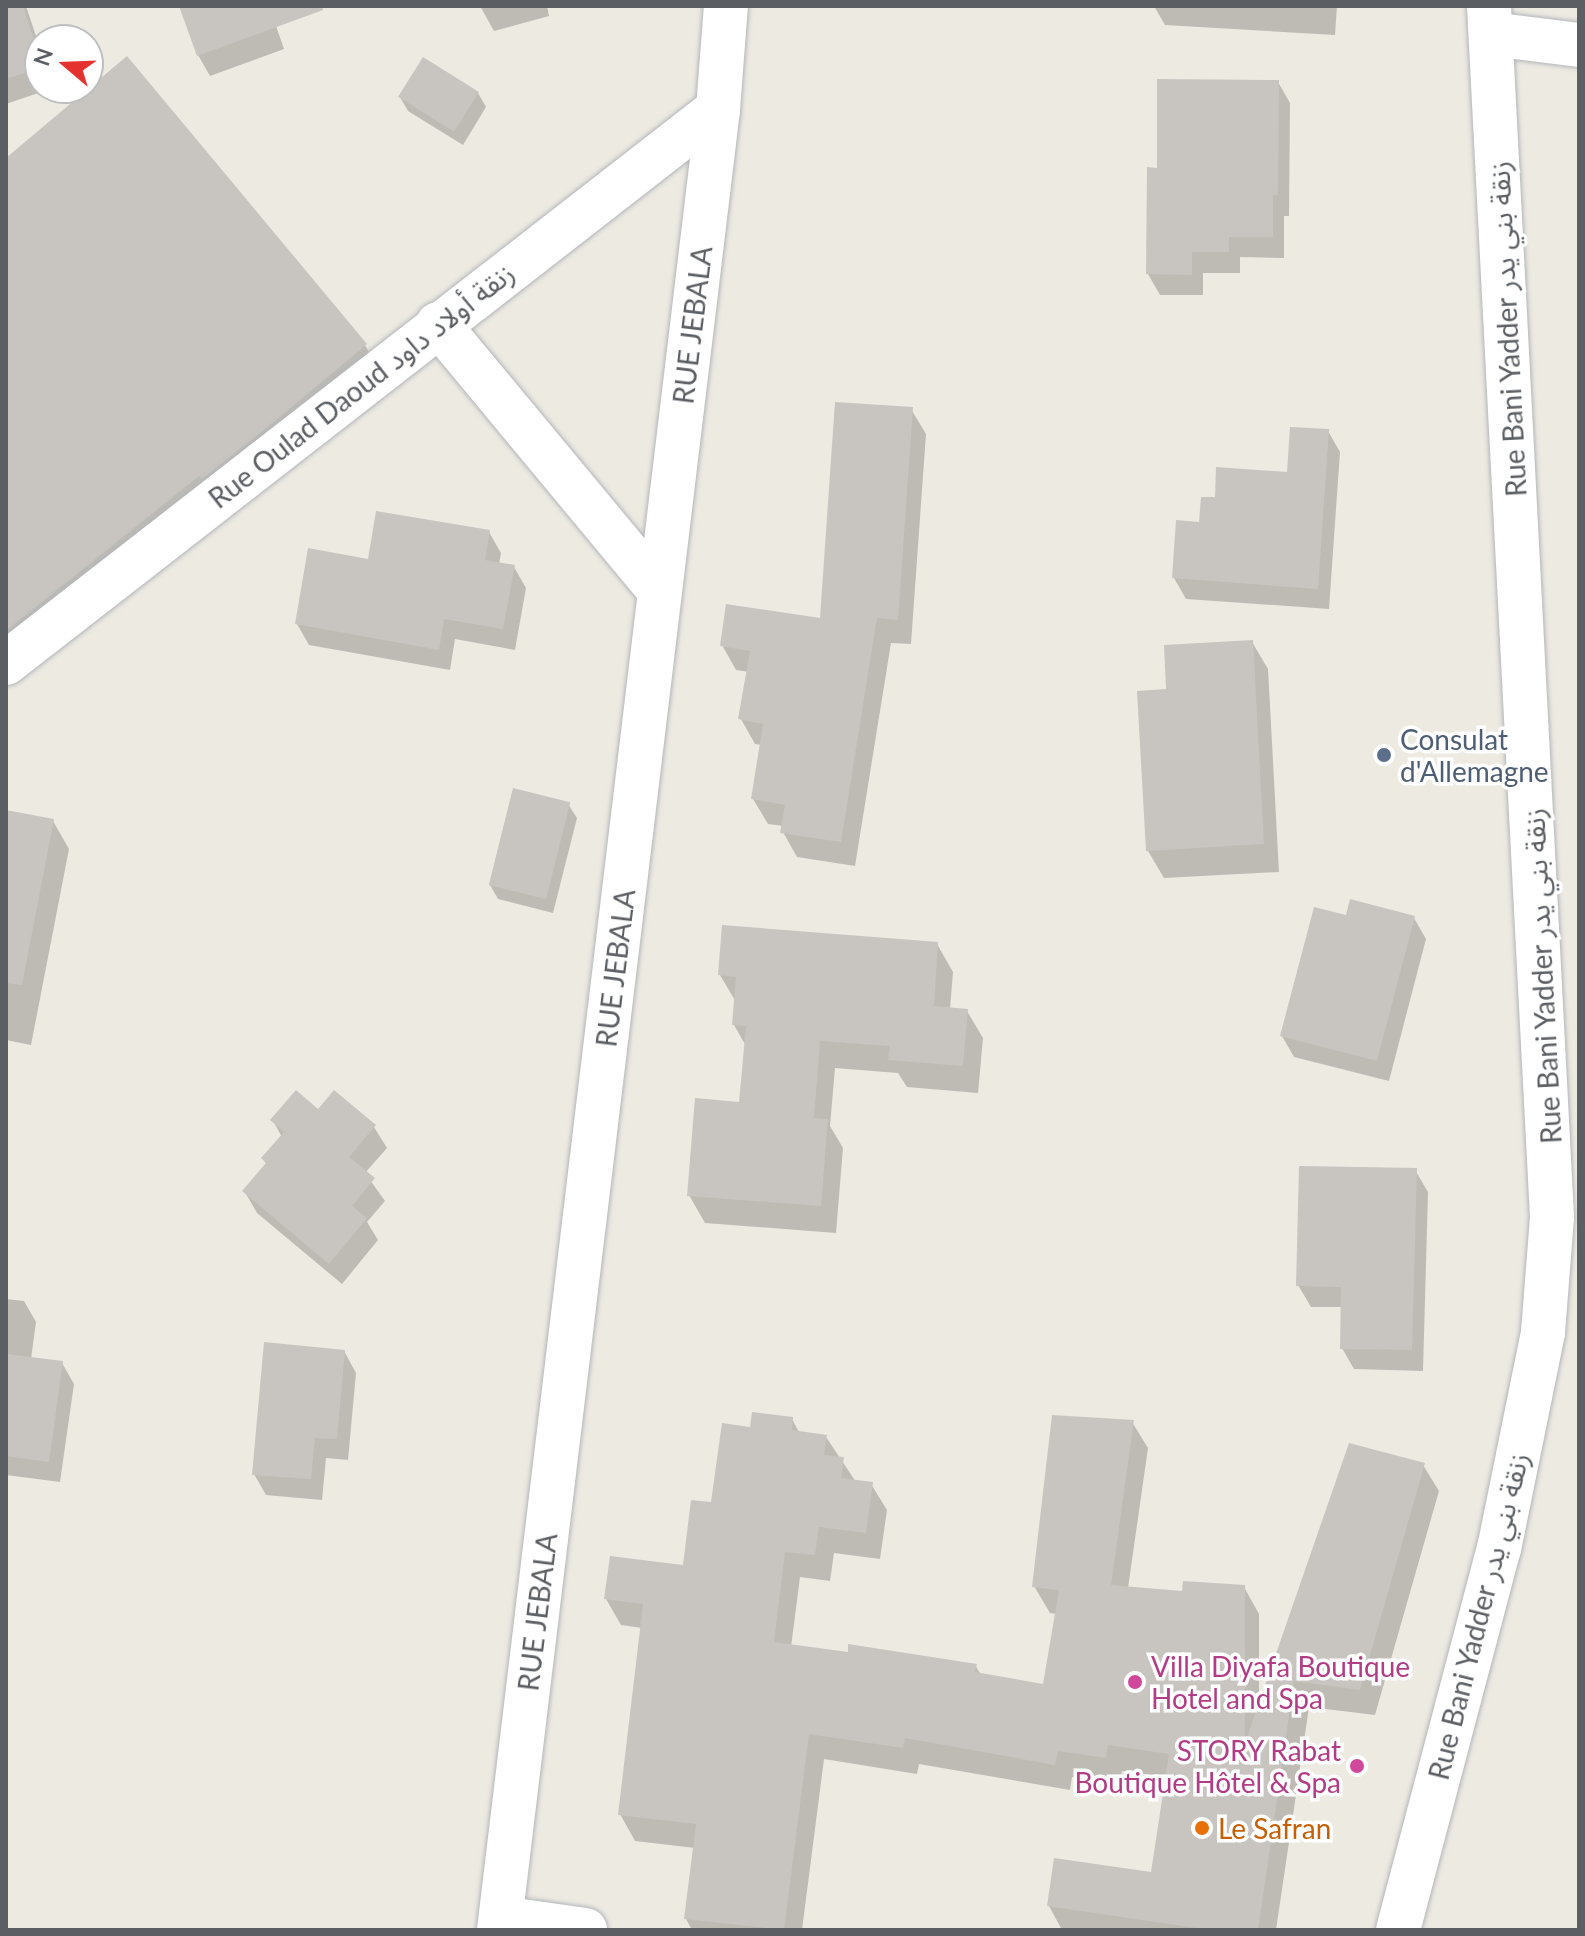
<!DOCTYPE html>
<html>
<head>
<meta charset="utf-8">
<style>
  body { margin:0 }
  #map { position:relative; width:1585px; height:1936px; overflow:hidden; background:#edeae2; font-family:Lato,"Noto Sans Arabic",sans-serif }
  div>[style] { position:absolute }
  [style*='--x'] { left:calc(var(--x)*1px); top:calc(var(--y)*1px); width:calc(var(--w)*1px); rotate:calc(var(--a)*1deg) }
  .shadow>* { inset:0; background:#0003 }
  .building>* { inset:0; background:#c8c5c0; transform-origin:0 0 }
  .roads { filter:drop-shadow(0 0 2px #b3b6ba) drop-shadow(0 0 2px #b3b6ba) }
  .minor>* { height:44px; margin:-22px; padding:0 22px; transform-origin:22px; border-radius:22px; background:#fff }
  .dots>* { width:22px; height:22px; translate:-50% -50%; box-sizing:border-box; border:4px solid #fff; border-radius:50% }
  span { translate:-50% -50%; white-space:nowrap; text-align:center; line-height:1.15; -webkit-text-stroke:7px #fff; paint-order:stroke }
  .street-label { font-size:28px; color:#5b5f63 }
  .service-label { font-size:28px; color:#4e5e75 }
  .left { translate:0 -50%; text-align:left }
  .hotel-label { font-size:28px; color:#b23c85 }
  .right { translate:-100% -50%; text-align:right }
  .food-label { font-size:28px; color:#c56008 }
  .frame { position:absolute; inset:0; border:8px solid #5b5f63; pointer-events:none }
  .north { position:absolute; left:24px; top:24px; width:80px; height:80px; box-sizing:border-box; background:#fff; border:2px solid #bdbfc1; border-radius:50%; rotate:289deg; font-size:22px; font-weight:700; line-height:32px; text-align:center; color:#5b5f63 }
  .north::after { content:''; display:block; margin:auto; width:28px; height:36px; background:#e6322f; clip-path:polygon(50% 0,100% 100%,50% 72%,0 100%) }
</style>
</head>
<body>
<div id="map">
  <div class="shadow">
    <div style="clip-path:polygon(6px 6px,26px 6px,40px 48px,40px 88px,53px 88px,6px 104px)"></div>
    <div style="clip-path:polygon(181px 6px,269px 6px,284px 49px,210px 76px,198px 55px)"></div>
    <div style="clip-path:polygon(480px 6px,547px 6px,549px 16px,494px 31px)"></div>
    <div style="clip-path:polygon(1154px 6px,1337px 6px,1335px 35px,1165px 25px)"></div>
    <div style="clip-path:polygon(1278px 82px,1290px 103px,1289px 216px,1284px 216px,1284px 258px,1240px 257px,1240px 273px,1203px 273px,1203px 295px,1160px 295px,1148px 274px)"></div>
    <div style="clip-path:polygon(478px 93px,486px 107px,463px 145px,408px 111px,400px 97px)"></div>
    <div style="clip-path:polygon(6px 161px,365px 345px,381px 373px,6px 641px)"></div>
    <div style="clip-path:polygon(911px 409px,926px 434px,911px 644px,891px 643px,855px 866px,797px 857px,783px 832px,784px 826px,768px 824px,753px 799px,762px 745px,755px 744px,741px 719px,749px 672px,736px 670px,722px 645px,822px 621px)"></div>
    <div style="clip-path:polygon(1328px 431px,1340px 452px,1329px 609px,1186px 599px,1174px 578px,1216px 499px,1289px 474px)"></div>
    <div style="clip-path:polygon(489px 532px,501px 553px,499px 564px,514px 567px,526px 588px,515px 650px,455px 639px,450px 670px,309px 645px,297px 624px,369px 561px)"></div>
    <div style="clip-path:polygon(1252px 642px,1268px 669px,1279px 872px,1164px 878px,1148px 851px,1169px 691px)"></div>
    <div style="clip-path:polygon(568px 804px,577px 818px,553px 913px,498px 899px,490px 885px)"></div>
    <div style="clip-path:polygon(6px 812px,53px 821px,69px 849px,31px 1045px,6px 1040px)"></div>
    <div style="clip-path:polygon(1347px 918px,1414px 918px,1426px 939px,1389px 1081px,1294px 1057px,1282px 1036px)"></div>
    <div style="clip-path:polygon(937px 944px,953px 972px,950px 1009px,967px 1011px,983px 1038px,978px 1093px,907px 1087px,898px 1073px,835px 1068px,830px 1126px,843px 1148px,836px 1233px,705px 1223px,689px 1195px,741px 1105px,746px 1046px,734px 1025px,736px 1002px,720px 975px)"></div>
    <div style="clip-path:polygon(319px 1111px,374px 1127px,387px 1148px,365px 1173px,385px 1201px,367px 1222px,378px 1240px,342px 1284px,257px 1213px,245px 1192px,267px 1165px,263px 1158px,282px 1137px,273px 1121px)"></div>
    <div style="clip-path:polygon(1415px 1170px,1428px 1192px,1423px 1371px,1354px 1369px,1342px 1348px,1342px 1307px,1311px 1307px,1298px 1285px)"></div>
    <div style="clip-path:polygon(6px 1299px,24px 1301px,36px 1322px,31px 1359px,62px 1363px,74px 1384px,60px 1482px,6px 1475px)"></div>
    <div style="clip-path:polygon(344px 1351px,356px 1373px,348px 1460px,326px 1458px,322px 1500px,266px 1495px,254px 1474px)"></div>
    <div style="clip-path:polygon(792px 1419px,800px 1434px,826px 1437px,856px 1482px,871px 1484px,887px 1510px,880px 1559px,834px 1553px,830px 1581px,800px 1577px,791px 1647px,975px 1665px,981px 1675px,1045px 1686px,1057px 1614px,1050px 1613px,1034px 1586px,1132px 1422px,1148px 1448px,1128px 1588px,1183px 1593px,1244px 1587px,1259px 1614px,1259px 1706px,1423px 1465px,1439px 1491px,1375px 1715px,1309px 1707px,1276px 1930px,1062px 1930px,1049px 1906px,1152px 1875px,1167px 1777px,1122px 1771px,1120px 1783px,1072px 1777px,1070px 1790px,919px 1764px,917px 1774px,824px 1759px,802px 1930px,692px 1930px,686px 1919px,695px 1848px,635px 1841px,620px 1814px,642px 1628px,621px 1625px,606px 1599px,684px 1567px,751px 1429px)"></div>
  </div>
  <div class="building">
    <div style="clip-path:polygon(6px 6px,23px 6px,40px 59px,40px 68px,6px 79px)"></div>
    <div style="clip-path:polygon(179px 6px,322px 6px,323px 10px,197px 56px)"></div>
    <div style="clip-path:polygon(127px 56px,367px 344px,263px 431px,202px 479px,199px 476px,6px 631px,6px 158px)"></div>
    <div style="left:423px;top:57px;width:66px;height:47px;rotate:32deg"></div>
    <div style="clip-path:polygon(1157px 79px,1279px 80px,1278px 195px,1273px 195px,1273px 237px,1229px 237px,1229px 252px,1192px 252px,1192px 275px,1146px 274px,1147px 167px,1157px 168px)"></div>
    <div style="clip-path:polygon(835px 402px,913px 407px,898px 620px,877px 618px,841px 842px,780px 833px,785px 805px,751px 799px,763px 724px,738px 719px,750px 651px,720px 646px,726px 604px,820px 618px)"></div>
    <div style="clip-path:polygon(1290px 427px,1329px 429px,1318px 589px,1172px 578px,1176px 520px,1199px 522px,1201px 497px,1215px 497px,1216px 467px,1287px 472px)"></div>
    <div style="clip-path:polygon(376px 511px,490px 530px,485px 560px,515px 565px,503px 629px,444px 619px,439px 650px,295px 624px,308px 548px,368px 559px)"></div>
    <div style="clip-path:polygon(1253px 640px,1264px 844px,1146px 851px,1137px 691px,1166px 689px,1164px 645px)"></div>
    <div style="left:513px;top:788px;width:59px;height:100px;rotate:14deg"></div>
    <div style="clip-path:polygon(6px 810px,54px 819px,22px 985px,6px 983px)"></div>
    <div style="clip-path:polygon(1350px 899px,1415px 916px,1377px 1061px,1280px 1036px,1314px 907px,1346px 915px)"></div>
    <div style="clip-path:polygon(722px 925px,938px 942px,934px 1006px,968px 1009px,963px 1066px,888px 1060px,890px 1046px,820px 1041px,814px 1118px,828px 1119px,821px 1206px,687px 1196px,695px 1098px,739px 1102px,746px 1026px,732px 1025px,736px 977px,718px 975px)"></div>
    <div style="clip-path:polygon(296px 1090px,318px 1109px,334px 1090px,376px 1125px,349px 1157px,375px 1178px,352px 1206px,367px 1218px,329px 1264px,242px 1191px,266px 1163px,261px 1158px,284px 1132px,270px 1120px)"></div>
    <div style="clip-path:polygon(1299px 1166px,1417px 1168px,1412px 1350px,1340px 1349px,1341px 1287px,1296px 1286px)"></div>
    <div style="clip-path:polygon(264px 1342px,345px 1350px,337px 1439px,315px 1438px,311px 1479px,252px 1475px)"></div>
    <div style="clip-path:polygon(6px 1354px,63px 1361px,49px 1462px,6px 1456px)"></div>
    <div style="clip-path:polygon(752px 1412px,793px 1417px,792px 1430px,827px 1435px,824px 1455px,844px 1457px,841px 1478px,873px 1482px,866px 1533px,819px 1527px,815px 1555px,785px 1552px,774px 1642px,848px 1652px,848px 1644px,977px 1664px,975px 1672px,1043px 1684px,1059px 1590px,1032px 1587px,1052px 1415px,1134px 1420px,1111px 1585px,1182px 1591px,1183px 1581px,1245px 1585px,1245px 1743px,1349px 1443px,1425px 1463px,1360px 1690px,1294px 1681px,1258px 1930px,1210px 1930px,1047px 1906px,1054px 1858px,1151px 1872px,1169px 1754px,1108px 1745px,1106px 1758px,1058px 1751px,1055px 1765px,905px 1738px,903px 1748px,809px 1734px,784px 1930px,684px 1919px,696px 1824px,618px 1815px,643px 1604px,604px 1599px,610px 1556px,683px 1565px,691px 1500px,711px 1502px,722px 1423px,750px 1427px)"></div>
  </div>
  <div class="roads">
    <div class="minor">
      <div style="--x:1491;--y:34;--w:89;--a:7.1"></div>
      <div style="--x:438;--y:324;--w:347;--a:50.3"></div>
      <div style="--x:6;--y:663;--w:902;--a:-37.89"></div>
      <div style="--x:501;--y:1918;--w:85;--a:8.1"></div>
      <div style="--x:499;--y:1930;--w:1834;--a:-83.14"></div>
      <div style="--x:718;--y:109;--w:103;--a:-85.6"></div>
      <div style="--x:1398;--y:1930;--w:394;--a:-75.2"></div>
      <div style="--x:1499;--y:1549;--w:221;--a:-78.5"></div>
      <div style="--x:1543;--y:1332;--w:115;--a:-85.5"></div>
      <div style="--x:1552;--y:1217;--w:1213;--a:-92.98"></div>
    </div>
  </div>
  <div class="dots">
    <div style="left:1384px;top:755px;background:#5c6f8a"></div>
    <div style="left:1135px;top:1682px;background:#d1479c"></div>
    <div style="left:1357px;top:1766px;background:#d1479c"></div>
    <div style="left:1202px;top:1828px;background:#e8710a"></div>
  </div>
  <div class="street-label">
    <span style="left:692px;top:325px;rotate:-83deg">RUE JEBALA</span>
    <span style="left:1507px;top:329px;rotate:-93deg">Rue Bani Yadder زنقة بني يدر</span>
    <span style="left:361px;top:385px;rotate:-38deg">Rue Oulad Daoud زنقة أولاد داود</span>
    <span style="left:615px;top:968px;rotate:-83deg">RUE JEBALA</span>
    <span style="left:1542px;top:976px;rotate:-93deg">Rue Bani Yadder زنقة بني يدر</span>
    <span style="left:537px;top:1612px;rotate:-83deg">RUE JEBALA</span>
    <span style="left:1478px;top:1616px;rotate:-76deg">Rue Bani Yadder زنقة بني يدر</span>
  </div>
  <div class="service-label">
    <span class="left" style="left:1400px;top:755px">Consulat<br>d'Allemagne</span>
  </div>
  <div class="hotel-label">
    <span class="left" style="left:1151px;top:1682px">Villa Diyafa Boutique<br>Hotel and Spa</span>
    <span class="right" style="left:1341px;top:1766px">STORY Rabat<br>Boutique Hôtel &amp; Spa</span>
  </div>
  <div class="food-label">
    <span class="left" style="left:1218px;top:1828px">Le Safran</span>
  </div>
  <div class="frame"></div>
  <div class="north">N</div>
</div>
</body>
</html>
